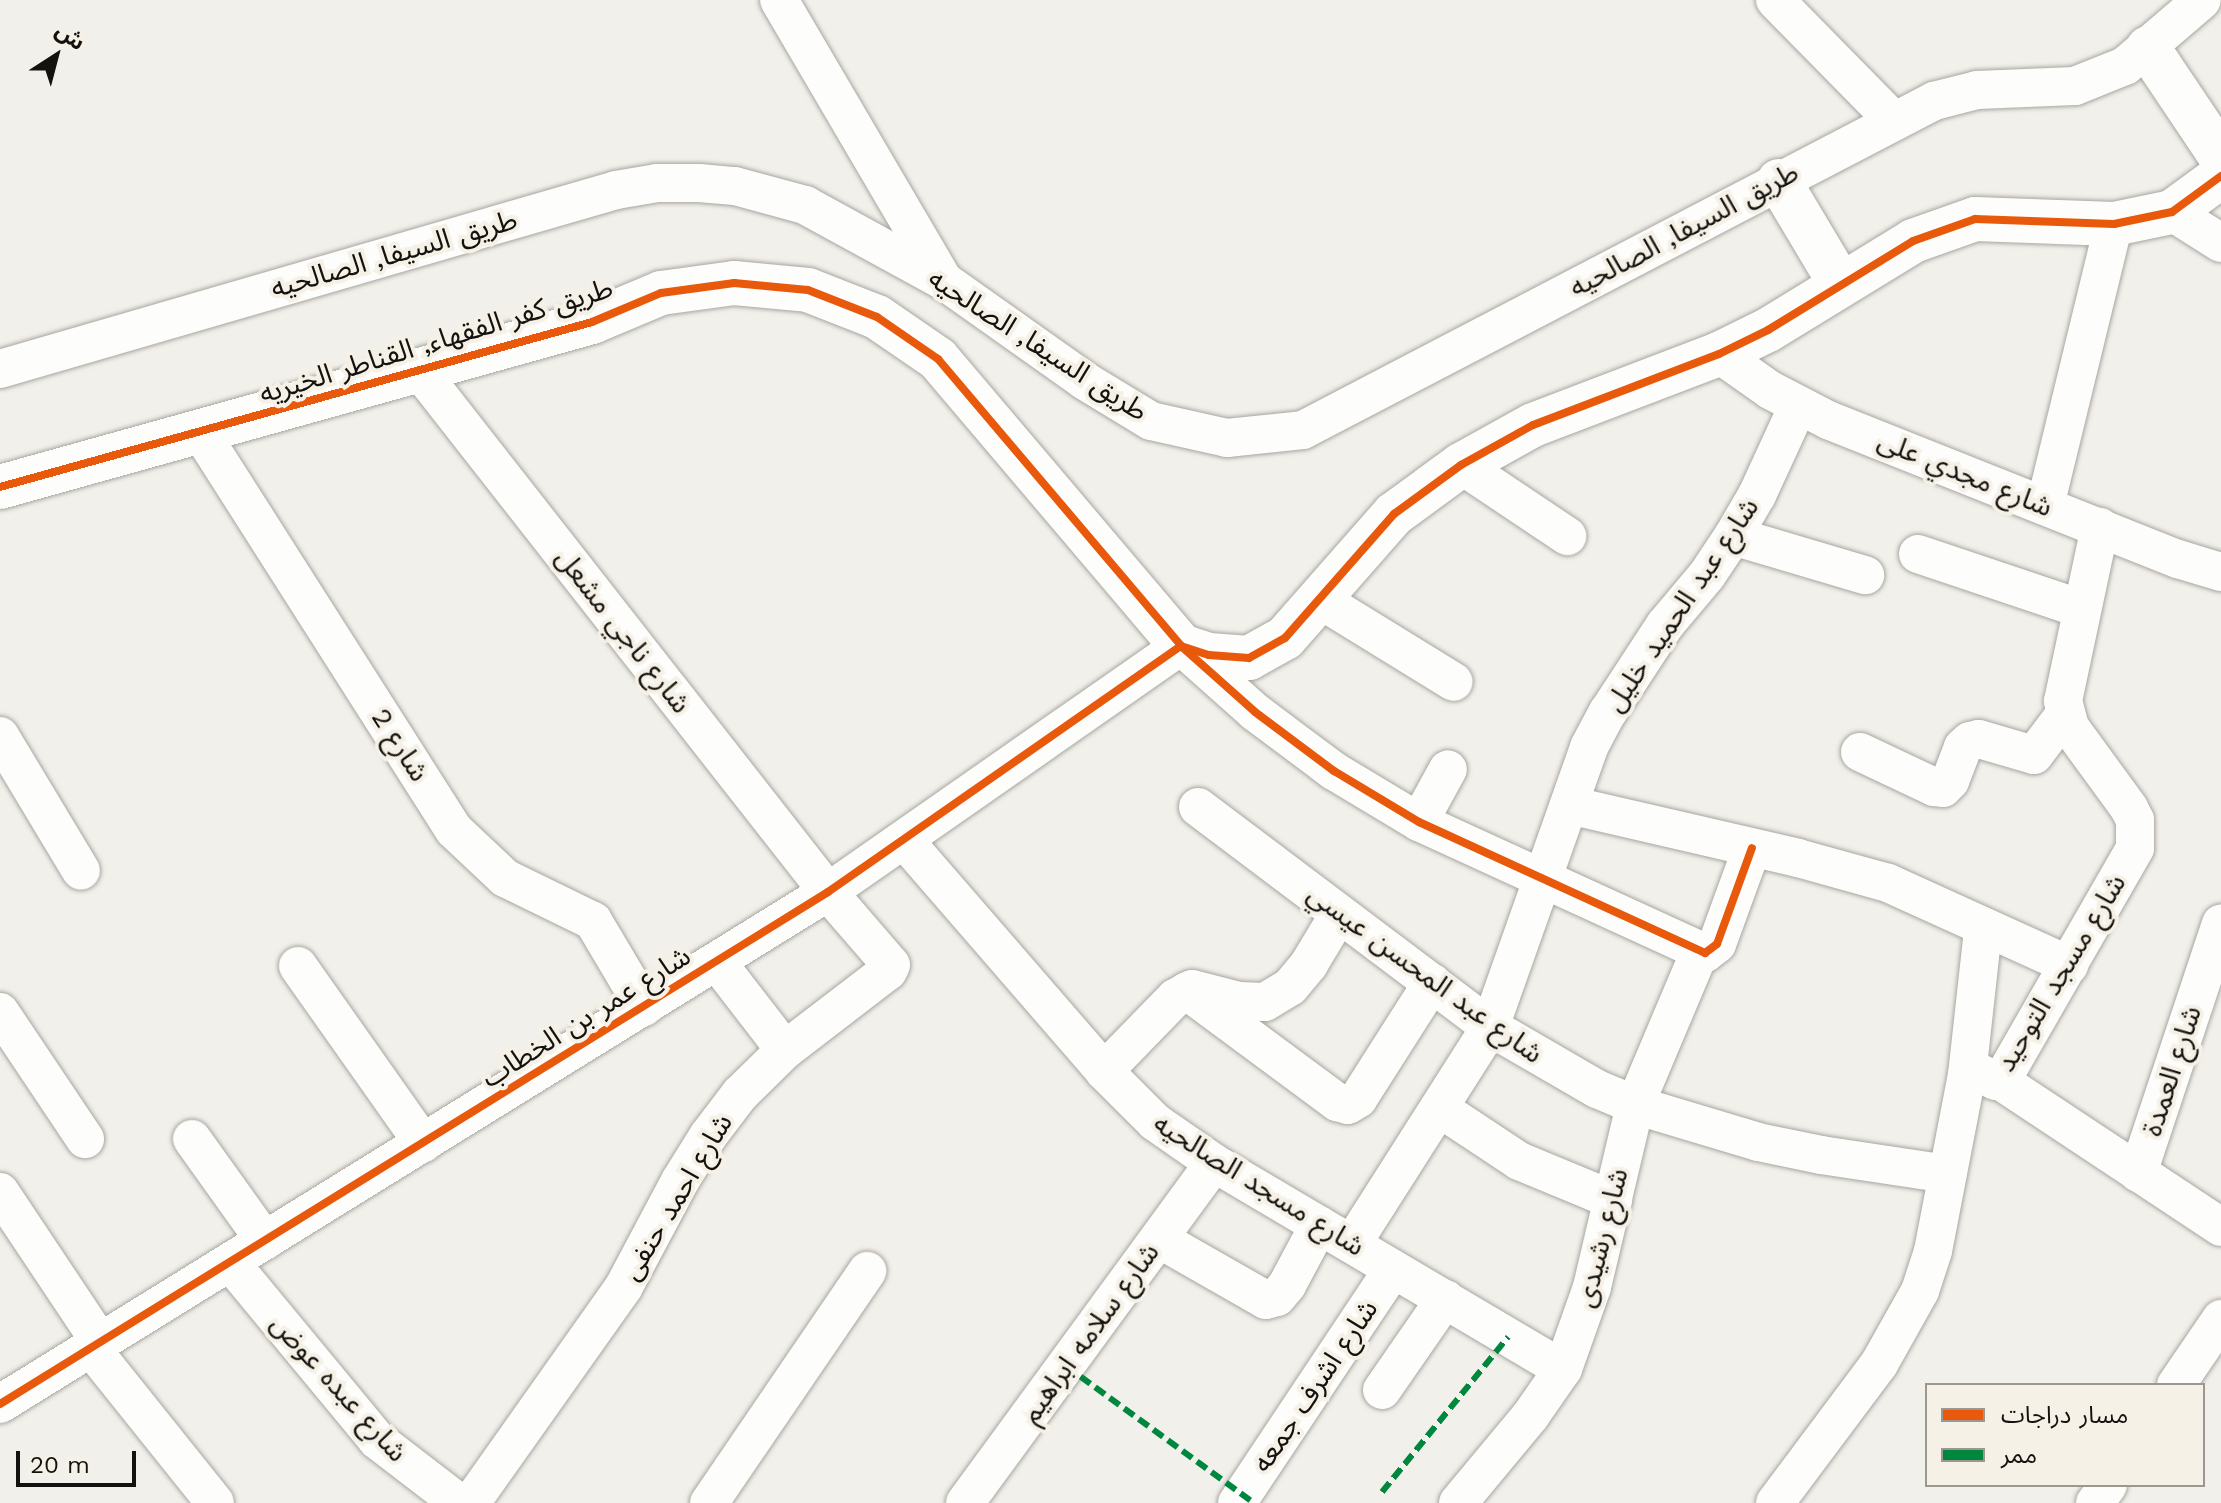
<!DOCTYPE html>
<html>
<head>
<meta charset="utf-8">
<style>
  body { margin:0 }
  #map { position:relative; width:2221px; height:1503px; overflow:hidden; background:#f2f0ea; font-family:"Work Sans","Noto Sans Arabic",sans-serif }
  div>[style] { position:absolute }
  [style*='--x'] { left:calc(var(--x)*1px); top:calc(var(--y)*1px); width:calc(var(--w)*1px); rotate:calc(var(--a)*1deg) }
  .roads { filter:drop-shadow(0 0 2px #a8a6a1) drop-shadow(0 0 2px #a8a6a1) }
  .minor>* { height:38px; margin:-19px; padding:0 19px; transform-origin:19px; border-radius:19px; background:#fdfdfc }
  .tertiary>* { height:44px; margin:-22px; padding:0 22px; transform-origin:22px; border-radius:22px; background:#fdfdfc }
  .quiet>* { height:6px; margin-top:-3px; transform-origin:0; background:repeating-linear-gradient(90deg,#00873e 0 12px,transparent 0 18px) }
  .cycleway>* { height:8px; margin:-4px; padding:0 4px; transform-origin:4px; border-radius:4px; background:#e8590c }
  span { translate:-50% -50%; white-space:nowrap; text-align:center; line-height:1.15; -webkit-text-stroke:8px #f6f1e7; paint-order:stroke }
  .street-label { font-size:28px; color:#14120f }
  .legend { position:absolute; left:1925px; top:1383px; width:280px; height:104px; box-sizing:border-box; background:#f6f1e7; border:2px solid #9c9891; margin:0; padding:10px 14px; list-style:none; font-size:24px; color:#14120f }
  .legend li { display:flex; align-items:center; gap:16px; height:40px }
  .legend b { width:40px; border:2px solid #9c9891 }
  .north { position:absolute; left:16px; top:16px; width:80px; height:80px; -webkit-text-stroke:6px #f6f1e7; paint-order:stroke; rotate:36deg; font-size:22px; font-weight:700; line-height:32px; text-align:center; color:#14120f }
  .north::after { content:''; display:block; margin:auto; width:28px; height:36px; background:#14120f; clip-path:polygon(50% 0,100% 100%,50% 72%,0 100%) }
  .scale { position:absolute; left:16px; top:1451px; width:120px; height:36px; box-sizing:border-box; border:4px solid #14120f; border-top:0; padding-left:10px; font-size:24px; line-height:28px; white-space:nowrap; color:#14120f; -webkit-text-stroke:6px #f6f1e7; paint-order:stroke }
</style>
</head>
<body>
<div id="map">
  <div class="roads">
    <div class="minor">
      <div style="--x:779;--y:0;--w:326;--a:59.6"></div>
      <div style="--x:1775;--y:0;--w:170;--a:45.5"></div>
      <div style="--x:2172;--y:212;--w:58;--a:32.3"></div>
      <div style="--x:1719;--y:354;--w:62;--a:35.2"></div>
      <div style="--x:1770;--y:390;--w:65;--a:27.3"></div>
      <div style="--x:1828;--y:420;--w:377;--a:21.7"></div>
      <div style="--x:2178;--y:559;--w:45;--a:16.8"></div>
      <div style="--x:0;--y:369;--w:641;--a:-16.2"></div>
      <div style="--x:616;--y:190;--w:42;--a:-9.7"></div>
      <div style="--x:657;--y:183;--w:42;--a:0"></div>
      <div style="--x:699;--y:183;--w:36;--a:5"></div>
      <div style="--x:735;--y:186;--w:73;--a:15.2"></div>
      <div style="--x:805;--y:205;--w:158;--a:28.7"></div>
      <div style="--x:944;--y:281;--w:173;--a:35.3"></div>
      <div style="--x:1085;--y:381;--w:77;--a:31.2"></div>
      <div style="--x:1151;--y:421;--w:78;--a:12.6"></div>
      <div style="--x:1227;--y:438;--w:76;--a:-6"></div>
      <div style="--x:1303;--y:430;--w:712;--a:-27.54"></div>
      <div style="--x:1934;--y:101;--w:44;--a:-14.3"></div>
      <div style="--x:1977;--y:90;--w:98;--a:-2.3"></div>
      <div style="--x:2075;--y:86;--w:54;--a:-21.8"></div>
      <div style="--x:2125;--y:66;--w:101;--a:-40.6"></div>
      <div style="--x:419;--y:370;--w:663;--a:51.92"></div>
      <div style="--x:828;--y:892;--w:96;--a:49.2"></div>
      <div style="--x:891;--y:965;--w:7;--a:117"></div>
      <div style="--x:888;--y:971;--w:130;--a:142.5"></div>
      <div style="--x:785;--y:1050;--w:63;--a:135.6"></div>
      <div style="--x:740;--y:1094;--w:53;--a:127.3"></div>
      <div style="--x:708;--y:1136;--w:53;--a:121.9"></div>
      <div style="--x:680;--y:1181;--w:121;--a:118"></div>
      <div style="--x:623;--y:1288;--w:263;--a:125.3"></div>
      <div style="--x:201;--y:433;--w:471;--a:57.5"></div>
      <div style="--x:454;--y:830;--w:70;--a:43.3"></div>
      <div style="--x:505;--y:878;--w:98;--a:26"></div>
      <div style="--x:593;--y:921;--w:100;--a:59.3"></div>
      <div style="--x:1461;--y:465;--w:128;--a:33.8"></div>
      <div style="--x:2045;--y:506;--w:290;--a:-76.3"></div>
      <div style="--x:1733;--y:536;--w:138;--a:16.5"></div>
      <div style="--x:1918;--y:554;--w:172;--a:18.6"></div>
      <div style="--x:1319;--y:599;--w:158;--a:31.6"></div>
      <div style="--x:0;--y:736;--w:157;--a:59"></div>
      <div style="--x:1860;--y:752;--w:82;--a:25.3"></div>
      <div style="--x:1934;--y:787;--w:9;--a:6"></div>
      <div style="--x:1943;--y:788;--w:10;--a:-45"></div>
      <div style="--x:1950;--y:781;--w:36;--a:-69"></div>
      <div style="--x:1963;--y:747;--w:9;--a:-41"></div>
      <div style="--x:1970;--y:741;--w:9;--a:-13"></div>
      <div style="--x:1979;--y:739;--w:57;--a:16.2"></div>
      <div style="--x:2034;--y:755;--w:51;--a:-52.9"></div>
      <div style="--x:1569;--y:805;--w:235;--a:13"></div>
      <div style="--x:1798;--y:858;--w:93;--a:15.5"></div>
      <div style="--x:1888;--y:883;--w:199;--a:24.4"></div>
      <div style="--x:1198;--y:807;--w:366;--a:37"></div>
      <div style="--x:1490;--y:1027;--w:124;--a:30.1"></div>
      <div style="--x:1597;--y:1089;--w:41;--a:22.8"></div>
      <div style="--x:1635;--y:1105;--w:128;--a:16.7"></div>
      <div style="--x:1758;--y:1142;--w:64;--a:11.7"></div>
      <div style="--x:1821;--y:1155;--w:128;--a:8.5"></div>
      <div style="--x:1419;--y:822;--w:60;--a:-61.3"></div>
      <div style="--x:905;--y:841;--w:304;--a:49.1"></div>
      <div style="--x:1104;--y:1071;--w:72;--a:45"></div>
      <div style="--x:1155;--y:1122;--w:72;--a:34.8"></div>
      <div style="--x:1214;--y:1163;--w:405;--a:30.6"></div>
      <div style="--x:717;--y:962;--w:111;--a:52.3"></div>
      <div style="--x:298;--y:966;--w:217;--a:54.8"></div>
      <div style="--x:1187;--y:991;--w:187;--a:36.5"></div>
      <div style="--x:1337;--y:1102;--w:11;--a:15"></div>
      <div style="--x:1348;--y:1105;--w:12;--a:-31"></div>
      <div style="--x:1358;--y:1099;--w:138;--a:-57.5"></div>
      <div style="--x:0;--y:1012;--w:153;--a:56.2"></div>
      <div style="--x:1104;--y:1071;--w:102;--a:-45.8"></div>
      <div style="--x:1175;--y:998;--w:19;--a:-28"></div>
      <div style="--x:1192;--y:989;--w:49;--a:14.3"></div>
      <div style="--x:1239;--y:1001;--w:26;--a:2"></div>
      <div style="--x:1265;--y:1002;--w:29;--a:-31"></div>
      <div style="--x:1290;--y:987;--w:30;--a:-50"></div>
      <div style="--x:1309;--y:964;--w:58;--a:-59"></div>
      <div style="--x:1967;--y:1075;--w:147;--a:-83.7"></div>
      <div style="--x:1999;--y:1080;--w:266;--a:33.5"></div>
      <div style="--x:1439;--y:1108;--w:96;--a:33.5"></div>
      <div style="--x:1519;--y:1161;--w:102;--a:22.5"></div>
      <div style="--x:192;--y:1139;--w:125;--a:54.4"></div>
      <div style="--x:2138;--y:1173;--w:263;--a:-71.6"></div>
      <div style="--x:0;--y:1192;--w:180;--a:56.3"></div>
      <div style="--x:1159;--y:1239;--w:123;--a:29.7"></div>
      <div style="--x:1266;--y:1300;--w:11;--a:-15"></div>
      <div style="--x:1277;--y:1297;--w:16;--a:-50"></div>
      <div style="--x:1287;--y:1285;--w:68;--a:-61.9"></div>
      <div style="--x:1352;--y:1244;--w:257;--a:-57.5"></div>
      <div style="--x:1490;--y:1027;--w:297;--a:-70.5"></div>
      <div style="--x:1589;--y:747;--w:40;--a:-62"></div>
      <div style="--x:1608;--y:712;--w:104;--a:-56.8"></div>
      <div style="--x:1665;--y:625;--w:65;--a:-50"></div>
      <div style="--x:1707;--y:575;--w:47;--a:-56.3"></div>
      <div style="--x:1733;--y:536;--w:48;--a:-59.7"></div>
      <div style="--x:1757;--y:495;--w:98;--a:-65.3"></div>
      <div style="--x:230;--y:1262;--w:231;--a:50.4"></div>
      <div style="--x:377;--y:1440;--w:103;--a:37.5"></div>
      <div style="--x:91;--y:1348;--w:198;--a:51.3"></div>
      <div style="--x:2176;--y:1385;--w:80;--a:-55.7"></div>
      <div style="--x:1382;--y:1390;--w:111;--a:-55.3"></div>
      <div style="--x:0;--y:1404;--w:974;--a:-31.73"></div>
      <div style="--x:828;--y:892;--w:430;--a:-34.9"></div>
      <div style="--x:1181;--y:646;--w:99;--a:41.7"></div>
      <div style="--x:1255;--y:712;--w:99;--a:36.8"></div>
      <div style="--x:1334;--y:771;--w:99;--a:31"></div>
      <div style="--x:1419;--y:822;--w:315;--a:24.6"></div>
      <div style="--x:1705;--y:953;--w:15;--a:-37"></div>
      <div style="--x:1717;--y:944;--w:102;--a:-70"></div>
      <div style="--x:709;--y:1503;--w:281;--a:-55.7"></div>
      <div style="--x:965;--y:1503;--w:421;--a:-53.8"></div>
      <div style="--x:1237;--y:1503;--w:281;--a:-56.3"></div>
      <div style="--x:1458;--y:1503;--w:114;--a:-50.3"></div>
      <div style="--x:1531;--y:1415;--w:56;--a:-55.2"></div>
      <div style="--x:1563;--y:1369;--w:87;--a:-70.5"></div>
      <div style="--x:1592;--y:1287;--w:187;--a:-76.7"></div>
      <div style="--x:1635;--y:1105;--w:167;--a:-67.1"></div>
      <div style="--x:1775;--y:1503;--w:174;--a:-53.2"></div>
      <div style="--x:1879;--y:1364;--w:84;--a:-60.7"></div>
      <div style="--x:1920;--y:1291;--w:42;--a:-72"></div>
      <div style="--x:1933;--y:1251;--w:179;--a:-79.1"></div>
      <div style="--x:1967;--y:1075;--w:10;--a:-24"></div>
      <div style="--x:1976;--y:1071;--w:22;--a:27"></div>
      <div style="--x:1996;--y:1081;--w:8;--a:-23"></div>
      <div style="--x:2003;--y:1078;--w:265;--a:-60.1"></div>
      <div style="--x:2135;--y:848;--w:28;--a:-90"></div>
      <div style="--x:2135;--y:820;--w:13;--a:-117"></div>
      <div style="--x:2129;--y:808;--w:100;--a:-126.1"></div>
      <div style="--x:2070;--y:727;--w:27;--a:-105"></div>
      <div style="--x:2063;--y:701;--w:178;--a:-78"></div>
      <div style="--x:2095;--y:1503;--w:22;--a:-54"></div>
    </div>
    <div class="tertiary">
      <div style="--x:2148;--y:48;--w:131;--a:56.2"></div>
      <div style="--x:1779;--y:181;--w:121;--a:59.2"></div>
      <div style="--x:0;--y:487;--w:615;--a:-15.57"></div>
      <div style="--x:592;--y:322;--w:75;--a:-22.8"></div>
      <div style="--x:661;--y:293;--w:74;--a:-7.8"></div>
      <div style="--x:734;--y:283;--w:74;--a:5.4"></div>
      <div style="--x:808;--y:290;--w:74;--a:21.4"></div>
      <div style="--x:877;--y:317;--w:74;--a:34.5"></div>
      <div style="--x:938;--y:359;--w:376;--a:49.7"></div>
      <div style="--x:1181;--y:646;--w:29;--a:18"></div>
      <div style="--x:1209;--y:655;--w:40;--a:4.3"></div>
      <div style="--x:1249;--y:658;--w:41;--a:-29.1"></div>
      <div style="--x:1285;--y:638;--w:165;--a:-48.7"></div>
      <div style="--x:1394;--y:514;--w:83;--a:-36.2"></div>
      <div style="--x:1461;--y:465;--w:82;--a:-29.1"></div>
      <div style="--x:1533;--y:425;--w:199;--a:-20.9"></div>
      <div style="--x:1719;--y:354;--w:55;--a:-26.1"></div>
      <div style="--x:1768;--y:330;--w:170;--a:-31.5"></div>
      <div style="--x:1913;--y:241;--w:66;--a:-19.5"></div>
      <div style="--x:1975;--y:219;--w:139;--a:2.1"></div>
      <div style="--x:2114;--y:224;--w:59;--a:-11.7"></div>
      <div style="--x:2172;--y:212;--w:61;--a:-36.3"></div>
    </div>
  </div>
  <div class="quiet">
    <div style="--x:1066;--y:1366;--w:233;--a:36.1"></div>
    <div style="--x:1382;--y:1492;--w:200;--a:-50.9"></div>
  </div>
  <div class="cycleway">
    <div style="--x:0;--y:487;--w:615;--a:-15.57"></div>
    <div style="--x:592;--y:322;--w:75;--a:-22.8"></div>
    <div style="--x:661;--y:293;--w:74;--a:-7.8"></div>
    <div style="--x:734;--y:283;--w:74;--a:5.4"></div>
    <div style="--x:808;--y:290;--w:74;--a:21.4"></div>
    <div style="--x:877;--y:317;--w:74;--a:34.5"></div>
    <div style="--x:938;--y:359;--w:376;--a:49.7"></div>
    <div style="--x:1181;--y:646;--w:29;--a:18"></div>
    <div style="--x:1209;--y:655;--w:40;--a:4.3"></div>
    <div style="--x:1249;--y:658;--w:41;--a:-29.1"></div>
    <div style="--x:1285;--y:638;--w:165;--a:-48.7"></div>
    <div style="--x:1394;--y:514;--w:83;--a:-36.2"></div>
    <div style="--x:1461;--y:465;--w:82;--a:-29.1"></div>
    <div style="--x:1533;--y:425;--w:199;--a:-20.9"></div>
    <div style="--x:1719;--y:354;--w:55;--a:-26.1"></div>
    <div style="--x:1768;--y:330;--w:170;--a:-31.5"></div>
    <div style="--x:1913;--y:241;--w:66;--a:-19.5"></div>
    <div style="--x:1975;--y:219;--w:139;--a:2.1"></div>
    <div style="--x:2114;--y:224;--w:59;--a:-11.7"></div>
    <div style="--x:2172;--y:212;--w:61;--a:-36.3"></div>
    <div style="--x:0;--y:1404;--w:974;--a:-31.73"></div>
    <div style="--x:828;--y:892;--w:430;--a:-34.9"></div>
    <div style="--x:1181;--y:646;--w:99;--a:41.7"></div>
    <div style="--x:1255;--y:712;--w:99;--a:36.8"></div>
    <div style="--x:1334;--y:771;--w:99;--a:31"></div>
    <div style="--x:1419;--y:822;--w:315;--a:24.6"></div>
    <div style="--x:1705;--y:953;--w:15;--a:-37"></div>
    <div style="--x:1717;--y:944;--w:102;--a:-70"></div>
  </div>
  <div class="street-label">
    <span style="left:1684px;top:230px;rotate:-28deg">طريق السيفا, الصالحيه</span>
    <span style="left:394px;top:254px;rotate:-16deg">طريق السيفا, الصالحيه</span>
    <span style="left:436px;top:341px;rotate:-17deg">طريق كفر الفقهاء, القناطر الخيريه</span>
    <span style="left:1038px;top:345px;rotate:33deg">طريق السيفا, الصالحيه</span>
    <span style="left:1965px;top:474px;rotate:22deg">شارع مجدي على</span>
    <span style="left:1682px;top:605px;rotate:-56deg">شارع عبد الحميد خليل</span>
    <span style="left:623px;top:631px;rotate:52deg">شارع ناجي مشعل</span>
    <span style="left:400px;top:745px;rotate:57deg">شارع 2</span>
    <span style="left:2061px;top:973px;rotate:-59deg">شارع مسجد التوحيد</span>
    <span style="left:1425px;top:974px;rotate:36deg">شارع عبد المحسن عيسي</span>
    <span style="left:586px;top:1017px;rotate:-32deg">شارع عمر بن الخطاب</span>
    <span style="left:2172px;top:1071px;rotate:-72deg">شارع العمدة</span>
    <span style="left:1259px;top:1185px;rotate:32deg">شارع مسجد الصالحيه</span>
    <span style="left:677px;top:1197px;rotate:-59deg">شارع احمد حنفى</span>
    <span style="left:1602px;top:1238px;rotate:-76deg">شارع رشيدى</span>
    <span style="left:1090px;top:1333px;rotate:-54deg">شارع سلامه ابراهيم</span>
    <span style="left:1315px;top:1386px;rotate:-56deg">شارع اشرف جمعه</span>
    <span style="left:339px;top:1388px;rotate:48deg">شارع عبده عوض</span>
  </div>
  <ul class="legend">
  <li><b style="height:10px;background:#e8590c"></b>مسار دراجات</li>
  <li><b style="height:10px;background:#00873e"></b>ممر</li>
  </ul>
  <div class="north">ش</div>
  <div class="scale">20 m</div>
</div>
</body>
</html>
